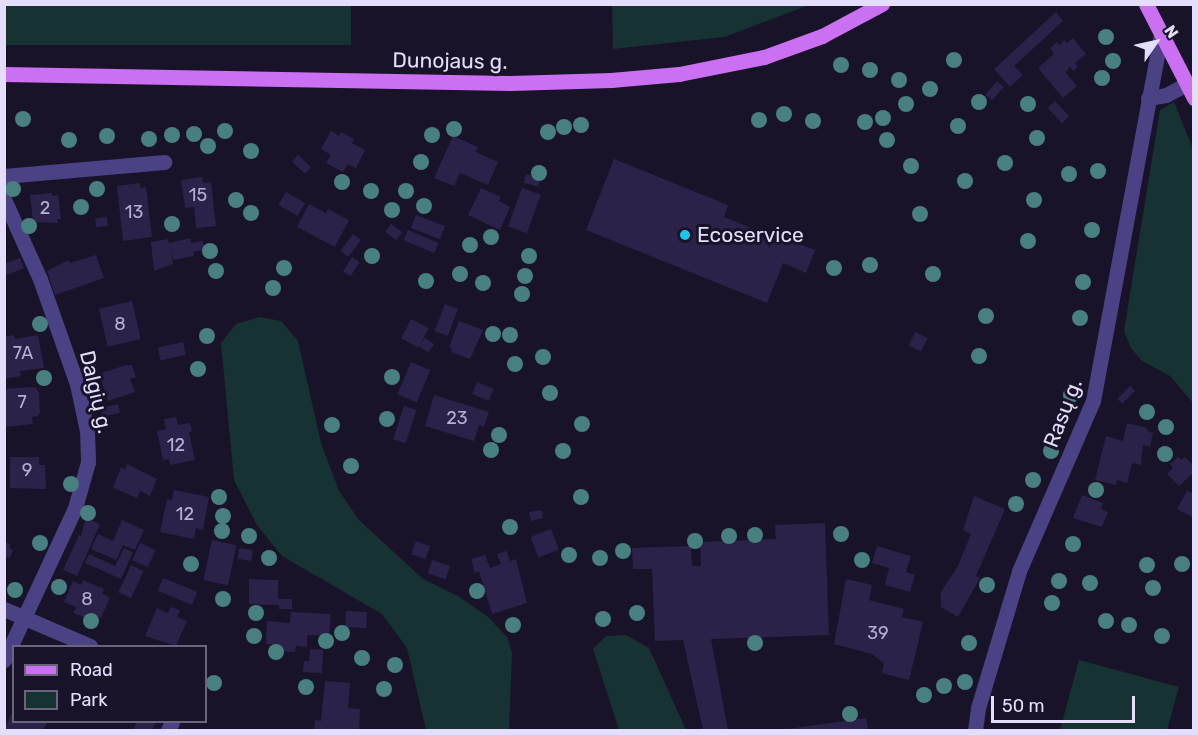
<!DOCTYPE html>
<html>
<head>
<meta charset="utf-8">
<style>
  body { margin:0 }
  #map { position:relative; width:1198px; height:735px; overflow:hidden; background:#191329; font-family:Rubik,sans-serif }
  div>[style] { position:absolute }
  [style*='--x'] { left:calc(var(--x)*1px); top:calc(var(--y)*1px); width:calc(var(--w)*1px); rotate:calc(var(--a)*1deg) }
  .green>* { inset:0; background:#173233; transform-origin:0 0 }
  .building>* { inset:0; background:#2c2149; transform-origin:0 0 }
  .minor>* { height:15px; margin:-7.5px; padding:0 7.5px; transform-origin:7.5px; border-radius:7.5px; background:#4a4284 }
  .primary>* { height:15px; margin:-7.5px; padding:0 7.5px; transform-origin:7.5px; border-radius:7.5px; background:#cb6ff3 }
  .trees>* { width:16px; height:16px; margin:-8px; border-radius:50%; background:#487f7f }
  .dots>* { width:16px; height:16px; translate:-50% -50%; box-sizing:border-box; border:3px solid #191329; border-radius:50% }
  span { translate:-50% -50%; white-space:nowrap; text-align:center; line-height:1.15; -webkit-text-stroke:6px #191329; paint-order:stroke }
  .number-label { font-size:18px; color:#b6afcf }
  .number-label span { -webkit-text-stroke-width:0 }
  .street-label { font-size:21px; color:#e4defc }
  .poi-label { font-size:21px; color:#e4defc }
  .left { translate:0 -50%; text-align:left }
  .frame { position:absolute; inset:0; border:6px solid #e4defc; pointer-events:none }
  .legend { position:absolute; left:12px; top:645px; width:195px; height:78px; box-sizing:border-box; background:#191329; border:2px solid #6a647d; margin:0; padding:8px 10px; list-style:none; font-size:18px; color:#e4defc }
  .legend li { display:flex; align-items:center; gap:12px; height:30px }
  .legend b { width:30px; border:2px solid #6a647d }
  .north { position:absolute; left:1126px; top:12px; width:60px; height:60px; -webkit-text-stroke:4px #191329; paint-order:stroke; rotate:56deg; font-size:16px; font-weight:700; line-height:24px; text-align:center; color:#e4defc }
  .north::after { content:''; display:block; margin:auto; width:21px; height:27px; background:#e4defc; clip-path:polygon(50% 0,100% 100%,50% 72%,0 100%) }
  .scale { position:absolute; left:991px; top:696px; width:144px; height:27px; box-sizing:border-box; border:3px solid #e4defc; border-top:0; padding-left:8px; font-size:18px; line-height:21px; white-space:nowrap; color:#e4defc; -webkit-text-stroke:4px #191329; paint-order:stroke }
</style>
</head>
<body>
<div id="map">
  <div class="green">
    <div style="left:5px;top:4px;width:346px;height:41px"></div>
    <div style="clip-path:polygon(612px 5px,612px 4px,809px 5px,724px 37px,613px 49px)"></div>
    <div style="clip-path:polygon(1174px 102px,1193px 149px,1193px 403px,1170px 376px,1142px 361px,1131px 348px,1124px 331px,1160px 110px)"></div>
    <div style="clip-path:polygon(260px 317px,281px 321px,298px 341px,321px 443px,339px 491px,359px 520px,423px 579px,458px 596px,487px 616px,507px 637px,512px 653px,509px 730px,426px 730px,407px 648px,382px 614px,282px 556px,257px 525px,234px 480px,221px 343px,236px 324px)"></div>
    <div style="clip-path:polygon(626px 635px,649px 648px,686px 730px,619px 730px,593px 649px,606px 636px)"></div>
    <div style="clip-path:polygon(1079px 660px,1179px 687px,1167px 730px,1060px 730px)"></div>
  </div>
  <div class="building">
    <div style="clip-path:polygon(1056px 12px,1063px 21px,1014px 66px,1023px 75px,1010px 87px,994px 69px)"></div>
    <div style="clip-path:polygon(1073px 38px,1086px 54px,1075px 63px,1078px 67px,1073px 71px,1070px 67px,1065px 72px,1077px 86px,1063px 98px,1038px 68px,1054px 54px,1050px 48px,1057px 42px,1060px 45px,1064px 40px,1067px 43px)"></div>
    <div style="left:997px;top:81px;width:9px;height:18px;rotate:41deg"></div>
    <div style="left:1055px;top:101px;width:21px;height:10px;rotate:47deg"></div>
    <div style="clip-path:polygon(331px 131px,339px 136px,341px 132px,354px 139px,352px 143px,365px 150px,356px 168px,348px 164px,343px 172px,326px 163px,331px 155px,321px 149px)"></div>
    <div style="clip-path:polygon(453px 136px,478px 147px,476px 152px,498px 162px,488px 185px,460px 173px,454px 186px,434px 178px)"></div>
    <div style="left:298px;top:155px;width:18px;height:9px;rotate:43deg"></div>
    <div style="clip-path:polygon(614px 159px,728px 205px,724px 217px,790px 244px,791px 241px,815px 250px,806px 273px,783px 263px,767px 303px,586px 230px)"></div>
    <div style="left:526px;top:174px;width:15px;height:9px;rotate:16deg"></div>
    <div style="clip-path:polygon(202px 177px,203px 183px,211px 182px,216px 226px,196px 228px,194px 207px,185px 208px,181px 180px)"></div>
    <div style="clip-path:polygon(140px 183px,140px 188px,146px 187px,152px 237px,123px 241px,117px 186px)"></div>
    <div style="clip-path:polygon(481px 188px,501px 197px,499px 201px,510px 207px,500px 230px,468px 215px)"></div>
    <div style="left:522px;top:188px;width:20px;height:41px;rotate:20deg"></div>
    <div style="left:286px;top:192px;width:22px;height:15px;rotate:30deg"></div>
    <div style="clip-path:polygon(52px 193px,52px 196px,58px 195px,61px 219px,57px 219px,58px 223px,33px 222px,30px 195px)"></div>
    <div style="clip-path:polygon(309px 204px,326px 213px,328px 209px,349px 220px,335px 247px,297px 227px)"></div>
    <div style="left:416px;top:215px;width:31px;height:14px;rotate:21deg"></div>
    <div style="left:107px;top:217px;width:9px;height:12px;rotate:84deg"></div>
    <div style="left:391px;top:224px;width:14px;height:10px;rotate:36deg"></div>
    <div style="left:408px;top:230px;width:33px;height:11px;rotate:23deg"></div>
    <div style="left:353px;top:234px;width:10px;height:21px;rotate:37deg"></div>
    <div style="clip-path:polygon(190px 238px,191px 243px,203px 241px,204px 250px,193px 252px,194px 256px,173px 260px,170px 249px,173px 264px,154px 271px,151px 242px,168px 239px,169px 243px)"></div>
    <div style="clip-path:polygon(96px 255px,104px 278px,55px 295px,47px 271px,69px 260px,70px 263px)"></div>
    <div style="left:352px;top:257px;width:9px;height:17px;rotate:32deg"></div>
    <div style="clip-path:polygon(20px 258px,24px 268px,4px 276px,4px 264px)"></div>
    <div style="left:132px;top:301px;width:39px;height:34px;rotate:77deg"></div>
    <div style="left:445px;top:304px;width:14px;height:29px;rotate:21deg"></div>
    <div style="left:411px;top:319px;width:20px;height:22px;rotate:27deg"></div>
    <div style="clip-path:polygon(459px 321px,483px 330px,470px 359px,451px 352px,452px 348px,449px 347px)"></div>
    <div style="left:915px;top:332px;width:14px;height:15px;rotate:25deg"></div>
    <div style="clip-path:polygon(14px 335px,15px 339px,38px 335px,44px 368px,20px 371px,21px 376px,4px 379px,4px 337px)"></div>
    <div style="left:425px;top:338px;width:11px;height:10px;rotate:34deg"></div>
    <div style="left:183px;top:342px;width:13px;height:26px;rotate:77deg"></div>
    <div style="left:411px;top:362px;width:21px;height:35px;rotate:23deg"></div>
    <div style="clip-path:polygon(126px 365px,132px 365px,136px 377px,130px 379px,135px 392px,108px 401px,99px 374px)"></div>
    <div style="left:477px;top:382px;width:18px;height:13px;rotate:22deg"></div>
    <div style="left:1130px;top:386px;width:7px;height:18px;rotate:45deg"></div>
    <div style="clip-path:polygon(29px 387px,36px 388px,39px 393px,40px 412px,38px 416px,32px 417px,33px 424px,4px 427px,4px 389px)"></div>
    <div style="clip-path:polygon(434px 395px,489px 412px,484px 427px,479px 425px,474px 441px,425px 426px)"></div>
    <div style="left:118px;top:404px;width:9px;height:18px;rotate:77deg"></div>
    <div style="left:404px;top:406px;width:13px;height:35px;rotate:18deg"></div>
    <div style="clip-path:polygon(176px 417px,178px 425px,190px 423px,192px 431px,189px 432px,195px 460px,170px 465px,169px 459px,163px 460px,157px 431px,166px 429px,164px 419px)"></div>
    <div style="clip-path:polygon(1127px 423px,1147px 428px,1147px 431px,1153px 433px,1150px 447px,1143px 445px,1141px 465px,1132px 463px,1127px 483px,1117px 480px,1116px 485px,1095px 480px,1106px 436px,1123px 441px)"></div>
    <div style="clip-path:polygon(10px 457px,39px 457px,39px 465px,45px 465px,46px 489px,10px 488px)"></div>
    <div style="clip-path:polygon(1178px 457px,1181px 460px,1185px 457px,1194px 466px,1194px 472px,1179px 486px,1167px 474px,1173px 468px,1170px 464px)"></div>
    <div style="clip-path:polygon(127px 464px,157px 479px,150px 496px,140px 491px,137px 498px,113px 488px,121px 467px,125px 469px)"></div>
    <div style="clip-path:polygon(174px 490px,209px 497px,203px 530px,196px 528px,194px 539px,160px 532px,167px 499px,172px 500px)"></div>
    <div style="clip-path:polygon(1187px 491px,1194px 494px,1194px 518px,1177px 509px)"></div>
    <div style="clip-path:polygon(1082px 495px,1103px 503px,1101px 509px,1108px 512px,1102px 527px,1073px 518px)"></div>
    <div style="clip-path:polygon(974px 496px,1005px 509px,976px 576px,980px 578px,958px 617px,941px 607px,941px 592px,958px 566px,971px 534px,963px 530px)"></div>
    <div style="clip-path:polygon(542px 510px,543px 518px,531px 521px,529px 512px)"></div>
    <div style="clip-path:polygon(86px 518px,100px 524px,77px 576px,63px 570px,79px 535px,81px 536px)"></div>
    <div style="clip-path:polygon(122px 520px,144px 530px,135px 550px,123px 545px,116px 560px,91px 549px,98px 534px,113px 541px)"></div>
    <div style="clip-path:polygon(825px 523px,829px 635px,711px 639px,728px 730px,703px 730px,683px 640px,655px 641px,652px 569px,633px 569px,632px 548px,691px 546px,692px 566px,701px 566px,700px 542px,776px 539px,775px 525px)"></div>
    <div style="left:551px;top:529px;width:22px;height:22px;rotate:69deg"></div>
    <div style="left:212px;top:540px;width:25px;height:41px;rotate:12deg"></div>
    <div style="left:416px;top:541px;width:15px;height:14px;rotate:20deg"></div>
    <div style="clip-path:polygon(4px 542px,10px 544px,9px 548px,13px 550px,10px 558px,4px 556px)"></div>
    <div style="left:140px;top:543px;width:17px;height:19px;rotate:24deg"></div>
    <div style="clip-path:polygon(877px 546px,911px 556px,906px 572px,915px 575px,910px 592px,885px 585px,889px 568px,872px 563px)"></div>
    <div style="clip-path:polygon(124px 548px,133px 552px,121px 579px,85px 563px,89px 554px,115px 566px)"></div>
    <div style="left:239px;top:548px;width:14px;height:11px;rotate:8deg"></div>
    <div style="clip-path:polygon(507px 551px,510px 561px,516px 559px,527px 603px,492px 614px,479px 571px,475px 573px,471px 559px,485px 555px,490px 568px,501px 564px,497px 554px)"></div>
    <div style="left:432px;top:560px;width:19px;height:14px;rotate:18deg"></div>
    <div style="left:131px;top:565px;width:14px;height:30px;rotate:25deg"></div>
    <div style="left:163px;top:578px;width:37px;height:14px;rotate:22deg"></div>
    <div style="clip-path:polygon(249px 579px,278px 580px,278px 599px,292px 599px,292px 609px,279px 609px,279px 605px,249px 604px)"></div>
    <div style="clip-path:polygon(846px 579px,872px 585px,869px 600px,904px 609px,902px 617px,923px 622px,909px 680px,882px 673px,884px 663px,872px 654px,834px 644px)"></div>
    <div style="clip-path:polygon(83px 580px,104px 589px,102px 594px,110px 597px,101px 618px,88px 612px,86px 618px,73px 613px,76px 607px,64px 602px,73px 581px,81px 585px)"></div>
    <div style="clip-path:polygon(171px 607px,180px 610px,177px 617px,187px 621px,176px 646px,145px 636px,157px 608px,168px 613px)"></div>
    <div style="left:346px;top:611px;width:21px;height:16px;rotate:3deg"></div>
    <div style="clip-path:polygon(291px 612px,331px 614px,329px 636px,307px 635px,307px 647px,296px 646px,295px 652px,280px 651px,280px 645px,266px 644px,267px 621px,290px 623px)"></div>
    <div style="clip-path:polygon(310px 649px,323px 650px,322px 673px,303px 672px,304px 661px,309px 661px)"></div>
    <div style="clip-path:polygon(325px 681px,350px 683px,348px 708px,360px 709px,359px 730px,314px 730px,315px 720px,321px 721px)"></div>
    <div style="clip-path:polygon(14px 709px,14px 722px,47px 722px,43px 730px,4px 730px)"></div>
    <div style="clip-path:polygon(866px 718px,868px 730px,788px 730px,788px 729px)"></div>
    <div style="clip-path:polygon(137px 722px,156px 722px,152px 730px,133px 730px)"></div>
  </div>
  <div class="minor">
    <div style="--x:1148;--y:98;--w:18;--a:-9"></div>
    <div style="--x:1166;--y:95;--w:24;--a:-28"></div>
    <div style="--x:4;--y:176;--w:161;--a:-5"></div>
    <div style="--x:4;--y:199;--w:88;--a:65.8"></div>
    <div style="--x:40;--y:279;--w:111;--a:70.6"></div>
    <div style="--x:77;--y:384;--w:48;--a:78"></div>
    <div style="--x:87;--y:431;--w:31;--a:88"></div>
    <div style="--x:88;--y:462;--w:48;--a:105.8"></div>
    <div style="--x:75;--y:508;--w:168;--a:115"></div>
    <div style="--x:4;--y:609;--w:94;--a:23.3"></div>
    <div style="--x:168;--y:730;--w:9;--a:-63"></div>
    <div style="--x:975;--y:730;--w:22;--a:-82"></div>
    <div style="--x:978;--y:708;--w:143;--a:-73.3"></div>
    <div style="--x:1019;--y:571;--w:185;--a:-66.5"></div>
    <div style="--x:1093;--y:401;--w:373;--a:-79.5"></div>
  </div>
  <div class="primary">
    <div style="--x:1146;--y:4;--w:106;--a:62.9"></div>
    <div style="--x:4;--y:74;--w:506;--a:1.02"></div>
    <div style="--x:510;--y:83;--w:101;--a:-1.7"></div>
    <div style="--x:611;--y:80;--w:68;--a:-5"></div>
    <div style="--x:679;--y:74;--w:87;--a:-11.3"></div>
    <div style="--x:764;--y:57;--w:62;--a:-19.9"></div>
    <div style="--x:822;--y:36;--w:68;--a:-28.1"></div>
  </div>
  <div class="trees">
    <div style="left:1106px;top:37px"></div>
    <div style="left:954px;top:60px"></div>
    <div style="left:1113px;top:61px"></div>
    <div style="left:841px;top:65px"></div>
    <div style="left:870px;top:70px"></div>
    <div style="left:1102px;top:78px"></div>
    <div style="left:899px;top:80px"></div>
    <div style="left:930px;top:89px"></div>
    <div style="left:979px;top:102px"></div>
    <div style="left:906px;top:104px"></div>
    <div style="left:1028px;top:104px"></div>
    <div style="left:784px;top:114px"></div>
    <div style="left:883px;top:118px"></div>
    <div style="left:23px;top:119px"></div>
    <div style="left:759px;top:120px"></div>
    <div style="left:813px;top:121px"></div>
    <div style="left:865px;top:122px"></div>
    <div style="left:581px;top:125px"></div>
    <div style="left:958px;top:126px"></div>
    <div style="left:564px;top:127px"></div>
    <div style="left:454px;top:129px"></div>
    <div style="left:225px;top:131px"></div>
    <div style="left:548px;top:132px"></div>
    <div style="left:194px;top:134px"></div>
    <div style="left:172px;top:135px"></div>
    <div style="left:432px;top:135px"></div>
    <div style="left:107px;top:136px"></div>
    <div style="left:1037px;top:138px"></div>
    <div style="left:149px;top:139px"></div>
    <div style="left:69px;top:140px"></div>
    <div style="left:887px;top:140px"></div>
    <div style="left:208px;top:146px"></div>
    <div style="left:251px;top:151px"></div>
    <div style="left:421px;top:162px"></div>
    <div style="left:1005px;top:163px"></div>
    <div style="left:911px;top:166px"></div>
    <div style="left:1098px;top:171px"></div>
    <div style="left:539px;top:173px"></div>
    <div style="left:1069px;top:174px"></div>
    <div style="left:965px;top:181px"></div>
    <div style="left:342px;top:182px"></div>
    <div style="left:13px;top:189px"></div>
    <div style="left:97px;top:189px"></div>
    <div style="left:371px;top:191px"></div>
    <div style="left:406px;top:191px"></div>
    <div style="left:236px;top:200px"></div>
    <div style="left:1034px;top:200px"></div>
    <div style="left:424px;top:206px"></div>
    <div style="left:81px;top:207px"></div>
    <div style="left:392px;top:210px"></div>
    <div style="left:251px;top:213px"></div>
    <div style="left:920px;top:214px"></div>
    <div style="left:172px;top:224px"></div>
    <div style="left:29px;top:226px"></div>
    <div style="left:1092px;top:230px"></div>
    <div style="left:491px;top:237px"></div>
    <div style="left:1028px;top:241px"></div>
    <div style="left:470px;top:245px"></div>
    <div style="left:210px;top:251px"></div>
    <div style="left:372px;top:256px"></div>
    <div style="left:529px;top:256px"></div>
    <div style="left:870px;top:265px"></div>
    <div style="left:284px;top:268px"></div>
    <div style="left:834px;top:268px"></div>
    <div style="left:216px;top:271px"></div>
    <div style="left:460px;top:274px"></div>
    <div style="left:933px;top:274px"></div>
    <div style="left:525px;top:276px"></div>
    <div style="left:426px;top:281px"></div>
    <div style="left:1083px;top:282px"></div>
    <div style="left:483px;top:283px"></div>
    <div style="left:273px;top:288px"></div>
    <div style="left:522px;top:294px"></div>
    <div style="left:986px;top:316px"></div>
    <div style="left:1080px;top:318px"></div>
    <div style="left:40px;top:324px"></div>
    <div style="left:493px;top:334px"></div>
    <div style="left:510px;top:335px"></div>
    <div style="left:207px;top:336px"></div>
    <div style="left:979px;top:356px"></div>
    <div style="left:543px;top:357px"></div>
    <div style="left:515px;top:364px"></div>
    <div style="left:198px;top:369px"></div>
    <div style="left:392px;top:377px"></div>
    <div style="left:44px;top:378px"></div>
    <div style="left:550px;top:393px"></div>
    <div style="left:1071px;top:395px"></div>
    <div style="left:1147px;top:412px"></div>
    <div style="left:387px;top:419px"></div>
    <div style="left:582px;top:424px"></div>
    <div style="left:332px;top:425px"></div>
    <div style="left:1166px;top:427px"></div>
    <div style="left:499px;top:435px"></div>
    <div style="left:491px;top:450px"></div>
    <div style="left:563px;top:451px"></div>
    <div style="left:1051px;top:451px"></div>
    <div style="left:1165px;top:454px"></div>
    <div style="left:351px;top:466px"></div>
    <div style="left:1033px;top:480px"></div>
    <div style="left:71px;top:484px"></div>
    <div style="left:1096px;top:490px"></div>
    <div style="left:219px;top:497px"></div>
    <div style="left:581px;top:497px"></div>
    <div style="left:1016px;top:504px"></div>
    <div style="left:88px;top:513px"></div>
    <div style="left:223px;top:516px"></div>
    <div style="left:510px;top:527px"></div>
    <div style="left:222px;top:531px"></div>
    <div style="left:841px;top:534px"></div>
    <div style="left:755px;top:535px"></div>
    <div style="left:249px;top:536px"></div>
    <div style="left:729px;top:536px"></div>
    <div style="left:695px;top:541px"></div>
    <div style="left:40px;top:543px"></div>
    <div style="left:1073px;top:544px"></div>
    <div style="left:623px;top:551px"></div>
    <div style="left:569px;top:555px"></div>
    <div style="left:269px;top:558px"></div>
    <div style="left:600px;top:558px"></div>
    <div style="left:862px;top:560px"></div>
    <div style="left:191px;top:564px"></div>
    <div style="left:1182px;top:564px"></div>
    <div style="left:1147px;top:565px"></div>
    <div style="left:1059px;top:581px"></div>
    <div style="left:1090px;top:583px"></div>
    <div style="left:987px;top:585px"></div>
    <div style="left:59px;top:587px"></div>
    <div style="left:1153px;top:588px"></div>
    <div style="left:15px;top:590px"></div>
    <div style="left:477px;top:591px"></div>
    <div style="left:223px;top:599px"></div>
    <div style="left:1052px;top:603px"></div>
    <div style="left:256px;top:613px"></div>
    <div style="left:637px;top:613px"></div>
    <div style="left:603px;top:619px"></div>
    <div style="left:91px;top:621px"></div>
    <div style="left:1106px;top:621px"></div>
    <div style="left:513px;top:625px"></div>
    <div style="left:1129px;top:625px"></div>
    <div style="left:342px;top:633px"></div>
    <div style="left:254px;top:636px"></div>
    <div style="left:1162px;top:636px"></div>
    <div style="left:326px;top:641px"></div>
    <div style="left:755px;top:643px"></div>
    <div style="left:969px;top:643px"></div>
    <div style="left:276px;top:652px"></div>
    <div style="left:362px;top:658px"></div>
    <div style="left:395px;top:665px"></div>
    <div style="left:965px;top:682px"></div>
    <div style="left:214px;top:683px"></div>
    <div style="left:944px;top:686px"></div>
    <div style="left:306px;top:687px"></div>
    <div style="left:384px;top:689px"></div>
    <div style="left:924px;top:695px"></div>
    <div style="left:850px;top:714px"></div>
  </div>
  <div class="dots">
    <div style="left:685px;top:235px;background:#1bc6eb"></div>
  </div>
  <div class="number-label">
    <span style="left:198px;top:195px">15</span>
    <span style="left:45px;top:208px">2</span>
    <span style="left:134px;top:212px">13</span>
    <span style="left:120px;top:324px">8</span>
    <span style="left:23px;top:353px">7A</span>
    <span style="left:22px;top:402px">7</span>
    <span style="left:457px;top:418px">23</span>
    <span style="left:176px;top:445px">12</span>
    <span style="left:27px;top:470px">9</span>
    <span style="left:185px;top:514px">12</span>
    <span style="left:87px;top:599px">8</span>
    <span style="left:878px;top:633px">39</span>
  </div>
  <div class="street-label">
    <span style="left:450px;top:61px;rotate:1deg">Dunojaus g.</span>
    <span style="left:96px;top:392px;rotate:77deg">Dalgių g.</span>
    <span style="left:1063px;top:413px;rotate:-69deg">Rasų g.</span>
  </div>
  <div class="poi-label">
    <span class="left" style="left:697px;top:235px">Ecoservice</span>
  </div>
  <div class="frame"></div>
  <ul class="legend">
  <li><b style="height:8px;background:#cb6ff3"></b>Road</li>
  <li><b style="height:16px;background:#173233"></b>Park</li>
  </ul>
  <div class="north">N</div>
  <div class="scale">50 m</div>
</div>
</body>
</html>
